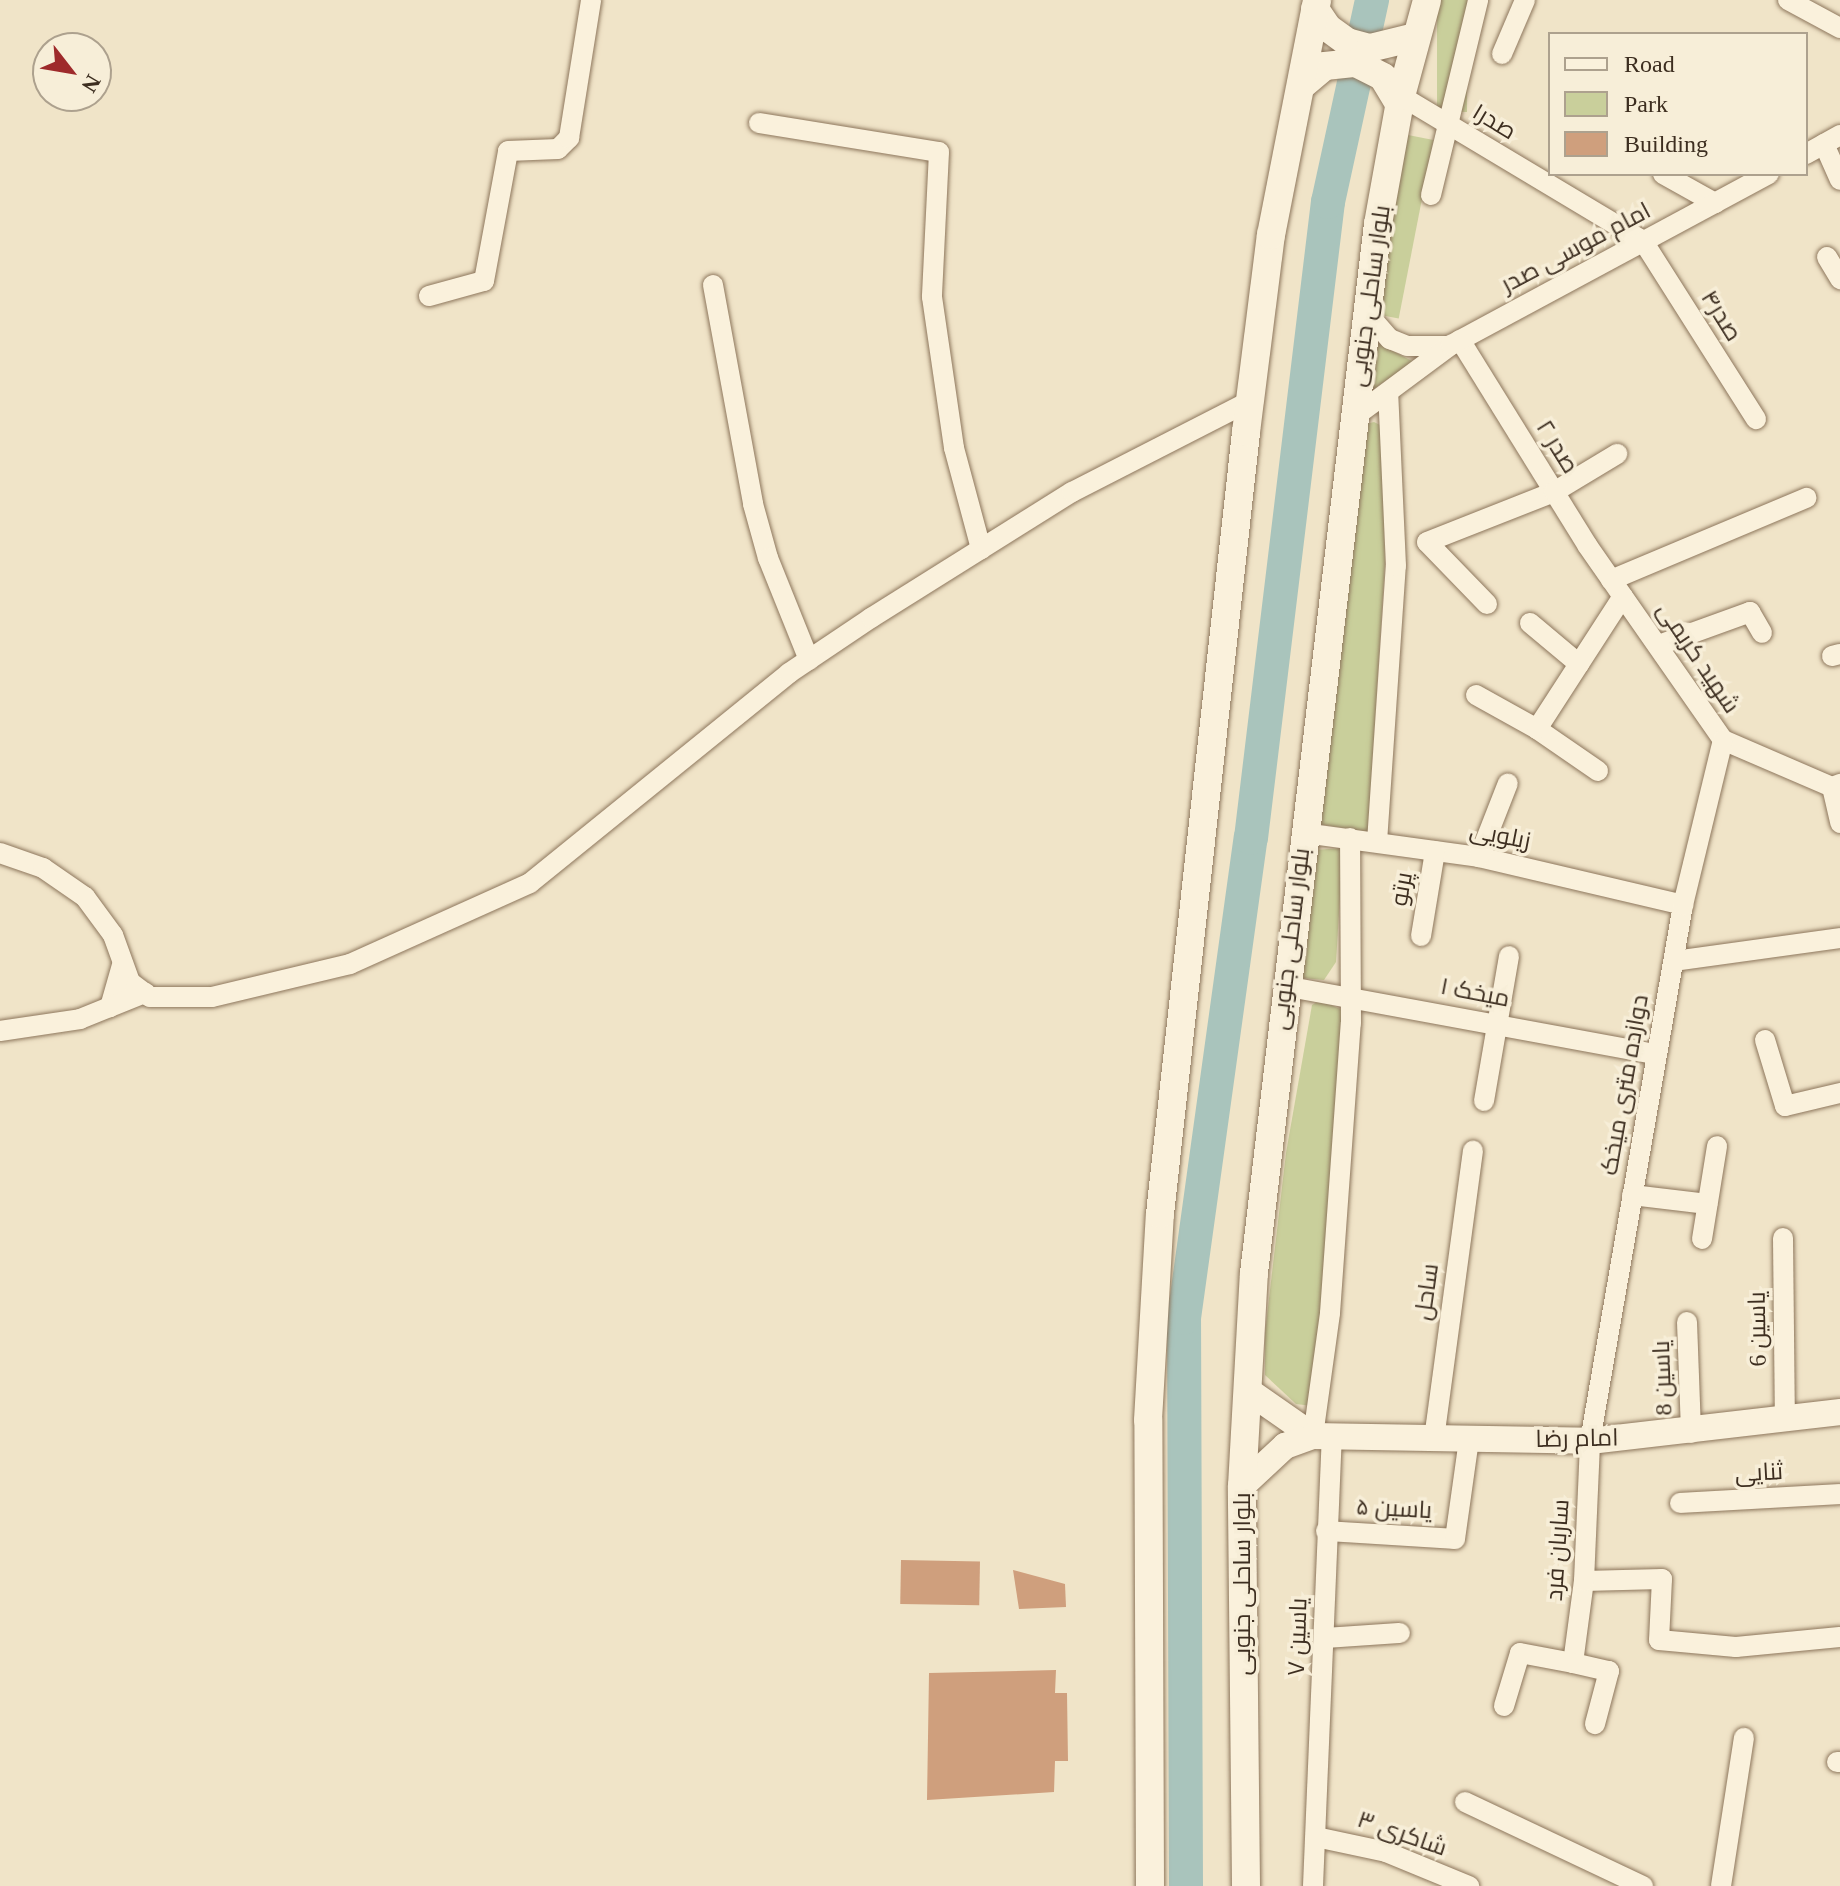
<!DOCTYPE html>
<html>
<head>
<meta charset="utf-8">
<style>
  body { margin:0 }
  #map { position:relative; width:1840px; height:1886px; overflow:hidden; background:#f0e4c8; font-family:"Times New Roman",Cairo,serif }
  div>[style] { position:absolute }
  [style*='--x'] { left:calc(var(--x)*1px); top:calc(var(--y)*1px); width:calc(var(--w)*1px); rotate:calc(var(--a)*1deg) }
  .green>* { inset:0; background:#c9cf9b; transform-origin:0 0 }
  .river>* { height:34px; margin:-17px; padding:0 17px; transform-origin:17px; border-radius:17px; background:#a9c4bc }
  .building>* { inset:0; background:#cf9f7d; transform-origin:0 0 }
  .roads { filter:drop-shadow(0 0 2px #8d765c) drop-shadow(0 0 2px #8d765c) }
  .minor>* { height:20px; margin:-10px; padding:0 10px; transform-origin:10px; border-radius:10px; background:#faf1dc }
  .tertiary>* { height:26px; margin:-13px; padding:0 13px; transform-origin:13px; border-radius:13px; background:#faf1dc }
  .secondary>* { height:28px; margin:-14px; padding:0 14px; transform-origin:14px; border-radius:14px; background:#faf1dc }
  span { translate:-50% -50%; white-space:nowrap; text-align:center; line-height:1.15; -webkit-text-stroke:7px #f7eed8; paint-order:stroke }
  .street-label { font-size:24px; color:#3d2e20 }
  .legend { position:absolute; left:1548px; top:32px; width:260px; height:144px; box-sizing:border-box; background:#f7eed8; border:2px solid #ada18e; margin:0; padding:10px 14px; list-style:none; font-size:24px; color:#3d2e20 }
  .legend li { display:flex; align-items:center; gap:16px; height:40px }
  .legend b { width:40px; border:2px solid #ada18e }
  .north { position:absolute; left:32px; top:32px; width:80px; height:80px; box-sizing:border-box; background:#f7eed8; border:2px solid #ada18e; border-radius:50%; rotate:121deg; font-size:22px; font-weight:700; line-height:32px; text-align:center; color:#3d2e20 }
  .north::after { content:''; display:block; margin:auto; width:28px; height:36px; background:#9e2a2b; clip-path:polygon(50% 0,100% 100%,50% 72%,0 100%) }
</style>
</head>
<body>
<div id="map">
  <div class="green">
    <div style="left:1437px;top:0;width:30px;height:112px"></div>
    <div style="left:1403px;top:134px;width:31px;height:182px;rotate:11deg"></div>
    <div style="clip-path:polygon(1377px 343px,1414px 362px,1372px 390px)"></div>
    <div style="clip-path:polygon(1374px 422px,1382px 426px,1385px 563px,1368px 832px,1318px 824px,1366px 424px)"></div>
    <div style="clip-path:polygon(1343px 848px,1336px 962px,1324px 980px,1302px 978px,1314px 850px)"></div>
    <div style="clip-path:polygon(1320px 1000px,1349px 1013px,1312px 1406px,1296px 1404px,1265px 1375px,1265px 1333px,1286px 1153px,1312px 1005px)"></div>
  </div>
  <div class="river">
    <div style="--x:1186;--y:1886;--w:568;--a:-90.2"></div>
    <div style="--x:1184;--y:1318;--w:485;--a:-82.1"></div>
    <div style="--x:1251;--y:838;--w:641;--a:-83.1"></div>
    <div style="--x:1328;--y:202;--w:207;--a:-77.7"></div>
  </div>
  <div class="building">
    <div style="left:901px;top:1560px;width:79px;height:44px;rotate:1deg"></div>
    <div style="clip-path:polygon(1013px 1570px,1065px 1584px,1066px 1607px,1019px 1609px)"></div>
    <div style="clip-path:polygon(1056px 1670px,1055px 1693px,1067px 1693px,1068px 1761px,1055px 1761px,1054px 1792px,927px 1800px,929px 1673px)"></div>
  </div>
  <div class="roads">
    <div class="minor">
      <div style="--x:1788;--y:0;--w:59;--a:28.3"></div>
      <div style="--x:1502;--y:54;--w:59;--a:-66.9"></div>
      <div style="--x:1401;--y:96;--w:282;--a:30.9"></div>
      <div style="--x:1643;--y:241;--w:211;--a:57.6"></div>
      <div style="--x:759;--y:123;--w:182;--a:9.2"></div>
      <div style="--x:939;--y:152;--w:145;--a:92.8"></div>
      <div style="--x:932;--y:297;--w:153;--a:81.7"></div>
      <div style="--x:954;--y:448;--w:105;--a:75"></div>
      <div style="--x:1824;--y:144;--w:39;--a:66"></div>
      <div style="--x:1806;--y:154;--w:39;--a:-29"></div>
      <div style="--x:1663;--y:174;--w:60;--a:29.1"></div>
      <div style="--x:1431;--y:195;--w:201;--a:-76.4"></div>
      <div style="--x:1827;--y:257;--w:26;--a:59"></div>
      <div style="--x:713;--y:285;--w:223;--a:79.6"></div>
      <div style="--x:753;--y:504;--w:56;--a:74.5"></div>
      <div style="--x:768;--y:558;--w:110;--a:68.1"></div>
      <div style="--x:429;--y:296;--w:57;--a:-15.3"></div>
      <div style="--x:484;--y:281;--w:132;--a:-79.5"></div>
      <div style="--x:508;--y:151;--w:50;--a:-2.3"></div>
      <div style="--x:558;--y:149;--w:16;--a:-45"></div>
      <div style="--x:569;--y:138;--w:140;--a:-80.9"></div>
      <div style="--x:1367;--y:313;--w:35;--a:49"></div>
      <div style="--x:1390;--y:339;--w:18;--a:22"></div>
      <div style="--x:1407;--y:346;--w:40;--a:0"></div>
      <div style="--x:1460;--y:340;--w:241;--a:58.2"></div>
      <div style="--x:1587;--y:545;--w:238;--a:55.1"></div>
      <div style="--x:1723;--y:740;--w:119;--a:23.3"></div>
      <div style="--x:1832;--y:787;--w:9;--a:-21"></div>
      <div style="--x:1354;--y:417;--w:121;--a:-36.6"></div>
      <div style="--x:1451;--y:345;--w:361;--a:-28.3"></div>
      <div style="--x:1611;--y:580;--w:212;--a:-22.8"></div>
      <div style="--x:1487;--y:604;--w:86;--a:-134.1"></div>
      <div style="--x:1427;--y:542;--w:136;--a:-21.5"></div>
      <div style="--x:1554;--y:492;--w:74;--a:-31.1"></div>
      <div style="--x:1530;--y:623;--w:64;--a:39.9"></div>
      <div style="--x:1659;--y:645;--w:97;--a:-19.9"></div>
      <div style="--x:1750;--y:612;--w:24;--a:60"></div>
      <div style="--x:1832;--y:656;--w:8;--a:-14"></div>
      <div style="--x:1476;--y:695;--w:70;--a:29.1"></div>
      <div style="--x:1537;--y:729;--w:74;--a:34.5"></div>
      <div style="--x:1537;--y:729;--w:158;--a:-57.1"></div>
      <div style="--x:1832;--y:787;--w:37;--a:77"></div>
      <div style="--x:1304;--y:833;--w:177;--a:7.8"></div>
      <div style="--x:1479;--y:857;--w:210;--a:13.2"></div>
      <div style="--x:1377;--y:842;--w:277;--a:-86.1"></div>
      <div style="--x:1396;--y:566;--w:174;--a:-92.6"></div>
      <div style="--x:0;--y:853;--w:46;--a:19.2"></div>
      <div style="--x:43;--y:868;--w:51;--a:34.6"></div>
      <div style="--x:85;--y:897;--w:47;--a:53.6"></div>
      <div style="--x:113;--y:935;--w:50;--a:70.1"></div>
      <div style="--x:130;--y:982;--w:25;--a:37"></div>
      <div style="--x:150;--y:997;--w:62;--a:0"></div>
      <div style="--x:212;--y:997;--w:142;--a:-13.4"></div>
      <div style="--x:350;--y:964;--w:197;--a:-24.2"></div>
      <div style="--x:530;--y:883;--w:333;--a:-39"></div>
      <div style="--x:789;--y:673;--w:99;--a:-33.9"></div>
      <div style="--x:871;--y:618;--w:237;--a:-32.1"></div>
      <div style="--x:1072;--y:492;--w:200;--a:-27.1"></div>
      <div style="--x:1479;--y:857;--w:79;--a:-68.6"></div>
      <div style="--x:1421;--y:936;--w:86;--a:-80.6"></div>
      <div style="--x:1674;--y:961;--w:168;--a:-7.9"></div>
      <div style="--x:122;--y:965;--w:44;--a:105.9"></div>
      <div style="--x:110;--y:1007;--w:38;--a:-22"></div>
      <div style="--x:1284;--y:986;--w:377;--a:10.4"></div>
      <div style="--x:0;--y:1031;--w:81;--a:-8.5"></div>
      <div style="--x:80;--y:1019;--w:32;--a:-22"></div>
      <div style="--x:1765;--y:1040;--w:69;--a:73.1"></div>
      <div style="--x:1785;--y:1106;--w:57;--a:-13.3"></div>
      <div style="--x:1484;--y:1101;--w:147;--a:-80.2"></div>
      <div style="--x:1632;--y:1195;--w:76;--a:6.8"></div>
      <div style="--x:1783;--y:1238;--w:182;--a:89.4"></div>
      <div style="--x:1702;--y:1239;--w:94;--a:-80.8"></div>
      <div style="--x:1687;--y:1322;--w:111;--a:87.9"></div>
      <div style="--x:1313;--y:1436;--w:124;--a:-82.1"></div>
      <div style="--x:1330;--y:1313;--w:291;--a:-85.9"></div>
      <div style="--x:1351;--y:1023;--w:185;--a:-90.3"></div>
      <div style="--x:1434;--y:1439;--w:291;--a:-82.3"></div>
      <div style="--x:1680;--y:1503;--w:160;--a:-3.2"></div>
      <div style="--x:1326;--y:1531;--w:129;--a:3.5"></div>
      <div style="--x:1455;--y:1539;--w:101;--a:-82"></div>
      <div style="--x:1584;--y:1581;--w:78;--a:-1.5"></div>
      <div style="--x:1662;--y:1579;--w:61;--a:92.8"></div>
      <div style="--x:1659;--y:1640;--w:77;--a:5.2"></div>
      <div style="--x:1736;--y:1647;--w:104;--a:-5.5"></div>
      <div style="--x:1324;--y:1638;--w:76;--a:-3.8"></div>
      <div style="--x:1573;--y:1663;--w:83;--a:-82.4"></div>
      <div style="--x:1584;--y:1581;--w:140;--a:-87.5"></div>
      <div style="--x:1590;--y:1441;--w:544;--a:-80.16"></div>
      <div style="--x:1683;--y:905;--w:170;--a:-76.4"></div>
      <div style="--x:1504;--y:1706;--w:55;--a:-73.2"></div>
      <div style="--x:1520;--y:1653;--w:54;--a:10.7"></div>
      <div style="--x:1573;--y:1663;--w:37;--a:13"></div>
      <div style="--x:1609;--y:1671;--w:55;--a:104.8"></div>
      <div style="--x:1837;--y:1762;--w:3;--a:0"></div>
      <div style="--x:1465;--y:1802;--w:197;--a:25.3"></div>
      <div style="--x:1316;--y:1837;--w:72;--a:12.1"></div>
      <div style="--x:1386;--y:1852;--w:90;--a:22.3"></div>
      <div style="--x:1313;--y:1886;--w:448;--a:-87.6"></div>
      <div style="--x:1721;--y:1886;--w:150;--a:-81.2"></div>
    </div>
    <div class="tertiary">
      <div style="--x:1247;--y:1390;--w:80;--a:34.9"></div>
      <div style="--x:1242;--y:1486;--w:59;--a:-42.9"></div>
      <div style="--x:1285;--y:1446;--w:30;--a:-20"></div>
      <div style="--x:1313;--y:1436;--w:277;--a:1"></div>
      <div style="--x:1590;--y:1441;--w:252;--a:-6.6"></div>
    </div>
    <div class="secondary">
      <div style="--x:1315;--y:9;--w:23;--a:56"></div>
      <div style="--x:1328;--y:28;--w:24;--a:36"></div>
      <div style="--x:1347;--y:42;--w:24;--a:15"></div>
      <div style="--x:1370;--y:48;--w:46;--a:-13.7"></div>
      <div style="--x:1301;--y:86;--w:31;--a:-40"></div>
      <div style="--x:1325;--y:66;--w:31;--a:-6"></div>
      <div style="--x:1356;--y:63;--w:30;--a:27"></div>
      <div style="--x:1383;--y:77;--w:31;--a:59"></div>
      <div style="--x:1150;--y:1886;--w:466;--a:-90.2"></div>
      <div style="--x:1148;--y:1420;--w:206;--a:-86.7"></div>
      <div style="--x:1160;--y:1214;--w:787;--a:-83.72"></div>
      <div style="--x:1246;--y:432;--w:199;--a:-82.8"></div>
      <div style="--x:1271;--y:235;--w:239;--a:-78.9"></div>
      <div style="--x:1246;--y:1886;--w:400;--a:-90.6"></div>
      <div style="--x:1242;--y:1486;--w:213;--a:-86.8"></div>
      <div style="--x:1254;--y:1273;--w:1056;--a:-83.26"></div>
      <div style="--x:1378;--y:224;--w:130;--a:-79.8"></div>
      <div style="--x:1401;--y:96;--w:99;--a:-74.8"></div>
    </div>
  </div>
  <div class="street-label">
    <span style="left:1494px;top:122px;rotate:31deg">صدر۱</span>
    <span style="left:1576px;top:248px;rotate:-28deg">امام موسی صدر</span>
    <span style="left:1370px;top:296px;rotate:-82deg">بلوار ساحلی جنوبی</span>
    <span style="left:1721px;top:316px;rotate:58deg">صدر۴</span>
    <span style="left:1557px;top:447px;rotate:58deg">صدر ۲</span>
    <span style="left:1698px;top:658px;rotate:56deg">شهید کریمی</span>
    <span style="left:1500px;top:836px;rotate:11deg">زیلویی</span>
    <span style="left:1402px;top:889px;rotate:-80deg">پرتو</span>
    <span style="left:1291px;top:939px;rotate:-83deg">بلوار ساحلی جنوبی</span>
    <span style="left:1475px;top:993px;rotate:11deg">میخک ۱</span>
    <span style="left:1625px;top:1085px;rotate:-80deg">دوازده متری میخک</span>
    <span style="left:1427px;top:1292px;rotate:-82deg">ساحل</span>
    <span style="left:1758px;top:1329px;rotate:-91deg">یاسین 6</span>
    <span style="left:1663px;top:1378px;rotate:-92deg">یاسین 8</span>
    <span style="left:1577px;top:1439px;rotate:-1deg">امام رضا</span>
    <span style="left:1759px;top:1473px;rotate:-3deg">ثنایی</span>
    <span style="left:1394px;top:1509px;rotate:3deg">یاسین ۵</span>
    <span style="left:1558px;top:1550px;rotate:-86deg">ساربان فرد</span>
    <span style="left:1243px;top:1584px;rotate:-90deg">بلوار ساحلی جنوبی</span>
    <span style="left:1298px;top:1637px;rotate:-88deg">یاسین ۷</span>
    <span style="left:1402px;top:1834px;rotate:19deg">شاکری ۳</span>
  </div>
  <ul class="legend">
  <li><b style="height:10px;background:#faf1dc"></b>Road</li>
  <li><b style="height:22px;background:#c9cf9b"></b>Park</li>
  <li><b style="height:22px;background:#cf9f7d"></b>Building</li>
  </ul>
  <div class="north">N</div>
</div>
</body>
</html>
